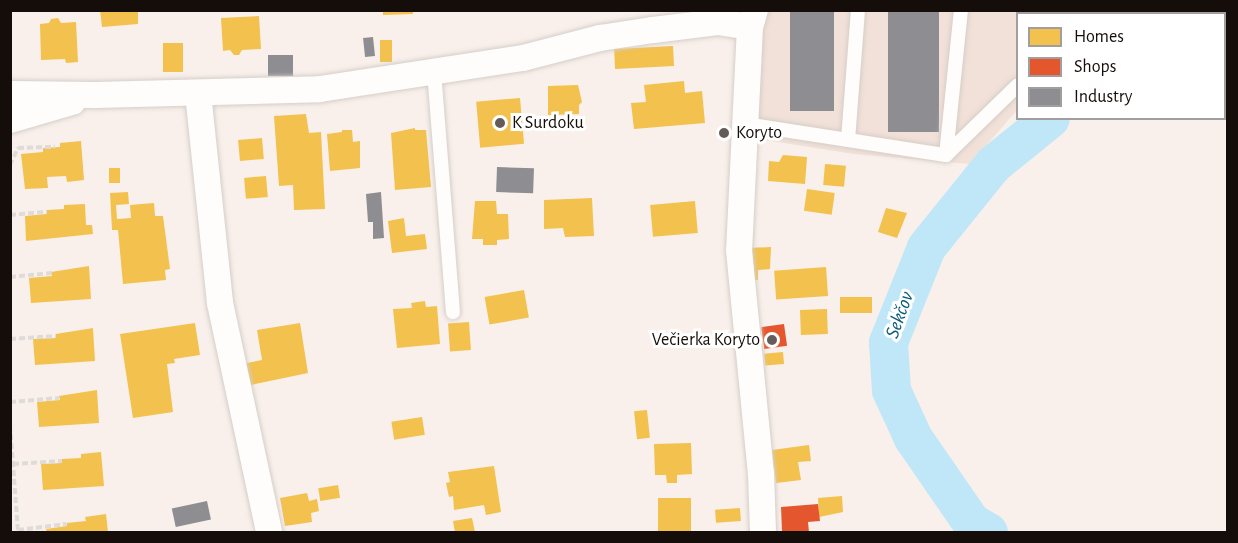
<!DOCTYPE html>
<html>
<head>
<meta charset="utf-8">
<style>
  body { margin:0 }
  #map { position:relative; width:1238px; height:543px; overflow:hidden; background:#f9f0eb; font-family:"Alegreya Sans",sans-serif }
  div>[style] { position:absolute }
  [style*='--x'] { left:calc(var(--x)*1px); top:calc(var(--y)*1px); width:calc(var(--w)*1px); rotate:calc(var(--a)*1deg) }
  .built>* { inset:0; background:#f2e1d8 }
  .homes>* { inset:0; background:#f2c14e; transform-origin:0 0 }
  .shops>* { inset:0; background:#e4572e; transform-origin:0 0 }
  .industry>* { inset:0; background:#8d8d92; transform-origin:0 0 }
  .river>* { height:39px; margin:-19.5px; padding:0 19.5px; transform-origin:19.5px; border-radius:19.5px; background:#c0e7f8 }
  .path>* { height:4px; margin-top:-2px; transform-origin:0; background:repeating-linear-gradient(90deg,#dedbd9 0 6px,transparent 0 9px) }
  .roads { filter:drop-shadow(0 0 2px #d5cec9) drop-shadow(0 0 2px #d5cec9) }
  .lane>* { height:14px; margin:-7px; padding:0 7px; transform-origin:7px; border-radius:7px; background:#fefdfc }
  .street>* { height:26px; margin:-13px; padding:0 13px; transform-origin:13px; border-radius:13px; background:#fefdfc }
  .dots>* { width:16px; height:16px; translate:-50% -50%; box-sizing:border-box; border:3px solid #fff; border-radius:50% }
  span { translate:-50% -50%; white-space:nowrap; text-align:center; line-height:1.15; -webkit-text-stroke:6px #fff; paint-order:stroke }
  .poi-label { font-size:18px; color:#140d09 }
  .left { translate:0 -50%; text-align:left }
  .right { translate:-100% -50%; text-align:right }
  .water-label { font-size:20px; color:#0c5b76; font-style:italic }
  .frame { position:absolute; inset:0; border:12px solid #140d09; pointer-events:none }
  .legend { position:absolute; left:1016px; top:12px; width:210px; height:108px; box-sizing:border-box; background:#fff; border:2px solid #a19e9d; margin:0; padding:8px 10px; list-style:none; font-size:18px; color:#140d09 }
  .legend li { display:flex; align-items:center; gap:12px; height:30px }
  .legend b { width:30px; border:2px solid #a19e9d }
</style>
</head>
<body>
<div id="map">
  <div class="built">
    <div style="clip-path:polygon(750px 11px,1133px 11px,1129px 14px,1018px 14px,1017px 110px,970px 164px,854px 154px,734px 135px)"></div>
  </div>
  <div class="homes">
    <div style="clip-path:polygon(100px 10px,138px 10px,138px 24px,102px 27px)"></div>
    <div style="clip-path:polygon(383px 10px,413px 10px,413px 14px,383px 15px)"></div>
    <div style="clip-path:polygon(259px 16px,261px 49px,242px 50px,239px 55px,234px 55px,230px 50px,223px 51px,221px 18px)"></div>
    <div style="clip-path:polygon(58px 18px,61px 23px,76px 22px,78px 62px,66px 63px,65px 59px,41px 60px,40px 24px,49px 23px,51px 19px)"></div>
    <div style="left:380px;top:40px;width:12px;height:22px"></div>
    <div style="left:163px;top:43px;width:20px;height:29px"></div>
    <div style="left:673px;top:46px;width:20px;height:59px;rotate:87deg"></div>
    <div style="clip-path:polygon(684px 81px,685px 93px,702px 91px,705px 123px,634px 129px,631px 103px,646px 102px,644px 85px)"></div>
    <div style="clip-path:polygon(578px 85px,582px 102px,579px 105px,579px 114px,548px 115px,548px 86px)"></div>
    <div style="left:520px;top:98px;width:46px;height:44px;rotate:85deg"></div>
    <div style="clip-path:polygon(306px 114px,309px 133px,321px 132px,325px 209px,294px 210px,293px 185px,279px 186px,274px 116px)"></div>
    <div style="clip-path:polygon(415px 128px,415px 130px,426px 130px,431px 187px,395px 190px,391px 133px)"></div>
    <div style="clip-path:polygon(342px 130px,352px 130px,353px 142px,360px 141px,360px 168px,330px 171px,327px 134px,342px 132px)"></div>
    <div style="left:262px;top:138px;width:21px;height:24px;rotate:85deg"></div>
    <div style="clip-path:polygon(81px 141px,84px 180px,67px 182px,66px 176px,47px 177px,48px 188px,25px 189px,21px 154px,43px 152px,43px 148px,60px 147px,60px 143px)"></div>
    <div style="clip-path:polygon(783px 155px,807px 157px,805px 184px,768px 181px,769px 161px,779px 162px)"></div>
    <div style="left:825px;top:164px;width:21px;height:21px;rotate:5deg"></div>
    <div style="left:109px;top:168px;width:11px;height:15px"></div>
    <div style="left:266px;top:176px;width:21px;height:22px;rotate:85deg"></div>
    <div style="left:807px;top:189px;width:28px;height:22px;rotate:8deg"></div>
    <div style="clip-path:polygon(128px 192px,129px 204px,116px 205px,117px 219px,131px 218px,130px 205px,154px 203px,155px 216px,163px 216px,170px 269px,165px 270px,166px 280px,123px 284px,118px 230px,112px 230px,110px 193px)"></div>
    <div style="clip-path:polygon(592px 198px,594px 236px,565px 237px,563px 228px,544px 229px,544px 200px)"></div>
    <div style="clip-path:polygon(475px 201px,496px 201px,497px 214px,508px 214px,509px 239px,497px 240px,497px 245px,483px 245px,483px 239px,472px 239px)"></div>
    <div style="left:695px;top:201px;width:32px;height:45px;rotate:85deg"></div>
    <div style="clip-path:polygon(85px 204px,86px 225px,92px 225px,93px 234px,26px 241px,25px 216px,47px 214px,47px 210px,64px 209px,64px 205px)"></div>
    <div style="clip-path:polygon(886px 208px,907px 213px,897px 238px,878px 232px)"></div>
    <div style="clip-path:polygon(404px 218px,406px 236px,425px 234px,427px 249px,392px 253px,388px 221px)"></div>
    <div style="clip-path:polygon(771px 247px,770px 269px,758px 270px,758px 280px,748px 280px,747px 248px)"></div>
    <div style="clip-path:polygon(89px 266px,91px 299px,31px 303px,29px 278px,52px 276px,51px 272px)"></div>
    <div style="left:826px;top:267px;width:29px;height:52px;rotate:86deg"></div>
    <div style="left:524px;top:290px;width:28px;height:40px;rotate:80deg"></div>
    <div style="left:872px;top:297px;width:16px;height:32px;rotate:90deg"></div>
    <div style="clip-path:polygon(425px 301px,426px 307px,437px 306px,440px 344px,397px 348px,393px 309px,412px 308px,411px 303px)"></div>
    <div style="left:827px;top:309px;width:25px;height:27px;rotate:88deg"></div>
    <div style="left:469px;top:322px;width:28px;height:21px;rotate:86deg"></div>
    <div style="clip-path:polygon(195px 323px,200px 355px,174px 359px,175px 363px,167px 364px,173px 412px,133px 418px,120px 334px)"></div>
    <div style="clip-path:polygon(300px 323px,308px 373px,246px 386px,242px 364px,262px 360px,257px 330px)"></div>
    <div style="clip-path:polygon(93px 328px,95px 361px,35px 365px,33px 339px,56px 338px,56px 334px)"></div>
    <div style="left:783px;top:352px;width:12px;height:19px;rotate:85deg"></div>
    <div style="clip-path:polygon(97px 390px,99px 423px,39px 427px,37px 402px,60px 400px,59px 396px)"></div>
    <div style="left:647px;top:410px;width:28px;height:13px;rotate:84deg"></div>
    <div style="left:422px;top:417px;width:18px;height:31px;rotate:81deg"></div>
    <div style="clip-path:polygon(691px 443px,692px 474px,677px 475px,677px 483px,667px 483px,666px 475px,655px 475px,654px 444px)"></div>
    <div style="clip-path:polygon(809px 445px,811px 461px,798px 462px,801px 480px,776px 483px,772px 450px)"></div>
    <div style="clip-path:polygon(101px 452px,104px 486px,43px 490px,41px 464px,62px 463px,62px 459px,81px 458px,81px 454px)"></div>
    <div style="clip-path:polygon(494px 466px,501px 512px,486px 515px,484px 505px,454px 510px,453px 496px,449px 497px,446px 483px,450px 482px,448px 472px)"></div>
    <div style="left:338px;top:485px;width:13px;height:20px;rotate:81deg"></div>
    <div style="clip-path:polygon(307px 493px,309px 501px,317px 499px,319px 511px,311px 513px,312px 522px,285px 526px,280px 498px)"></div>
    <div style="clip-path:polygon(842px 496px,843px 512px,819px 517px,818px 498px)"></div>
    <div style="left:658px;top:498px;width:33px;height:33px"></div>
    <div style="left:740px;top:508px;width:13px;height:25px;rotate:86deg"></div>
    <div style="clip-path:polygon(106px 514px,108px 532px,47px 532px,46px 529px,67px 526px,67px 523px,86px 521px,85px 517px)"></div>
    <div style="clip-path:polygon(472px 518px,475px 532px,455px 532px,453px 521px)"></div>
  </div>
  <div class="shops">
    <div style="left:784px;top:324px;width:22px;height:23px;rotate:82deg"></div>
    <div style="clip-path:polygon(818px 504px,820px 521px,808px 522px,809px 532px,782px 532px,781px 507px)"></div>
  </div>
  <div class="industry">
    <div style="left:790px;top:10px;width:44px;height:101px"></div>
    <div style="left:888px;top:10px;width:51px;height:122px"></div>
    <div style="left:373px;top:37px;width:19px;height:10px;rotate:84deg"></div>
    <div style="left:293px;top:55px;width:21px;height:25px;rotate:90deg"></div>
    <div style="left:497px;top:167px;width:37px;height:25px;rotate:2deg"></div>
    <div style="clip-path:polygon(381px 192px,384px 238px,373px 239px,373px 222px,368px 222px,366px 194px)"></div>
    <div style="left:207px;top:501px;width:19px;height:36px;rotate:78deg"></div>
  </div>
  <div class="river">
    <div style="--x:1168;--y:14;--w:4;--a:-63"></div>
    <div style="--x:988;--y:532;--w:20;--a:-150"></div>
    <div style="--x:971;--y:522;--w:102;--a:-124.6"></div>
    <div style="--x:913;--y:438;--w:53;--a:-114.6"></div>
    <div style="--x:891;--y:390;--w:48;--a:-93.6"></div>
    <div style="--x:888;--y:342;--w:102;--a:-68.2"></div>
    <div style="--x:926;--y:247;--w:107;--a:-51.1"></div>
    <div style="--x:993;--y:164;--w:73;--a:-38.9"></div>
  </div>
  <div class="path">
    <div style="--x:10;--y:165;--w:19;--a:-65"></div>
    <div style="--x:18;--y:148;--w:37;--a:-2"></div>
    <div style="--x:10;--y:215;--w:37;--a:-5"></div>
    <div style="--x:10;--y:277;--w:42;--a:-5.4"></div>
    <div style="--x:10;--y:339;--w:46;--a:-3.7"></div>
    <div style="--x:10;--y:402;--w:49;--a:-4.7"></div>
    <div style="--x:10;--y:425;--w:107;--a:85.7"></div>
    <div style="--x:13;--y:464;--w:49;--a:-3.5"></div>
    <div style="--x:18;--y:530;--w:49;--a:-7"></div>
  </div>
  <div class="roads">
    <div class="lane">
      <div style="--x:1091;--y:14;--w:5;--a:-53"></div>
      <div style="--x:434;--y:71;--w:242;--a:85.5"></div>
      <div style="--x:745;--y:124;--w:203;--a:8.8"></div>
      <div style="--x:946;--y:155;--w:100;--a:-44.2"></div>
      <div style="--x:848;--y:140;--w:130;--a:-85.6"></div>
      <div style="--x:946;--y:155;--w:146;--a:-84.1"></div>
    </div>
    <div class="street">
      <div style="--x:755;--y:10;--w:18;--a:106"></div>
      <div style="--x:750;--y:27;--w:223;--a:92.8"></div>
      <div style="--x:739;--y:250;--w:225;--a:84.4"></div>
      <div style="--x:761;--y:474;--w:58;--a:88"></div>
      <div style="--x:198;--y:93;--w:211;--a:84"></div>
      <div style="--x:220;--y:303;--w:234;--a:77.9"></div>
      <div style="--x:10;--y:94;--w:86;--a:0.7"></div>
      <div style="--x:96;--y:95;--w:224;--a:-1.5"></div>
      <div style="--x:320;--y:89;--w:205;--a:-8.7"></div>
      <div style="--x:523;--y:58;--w:80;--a:-14.6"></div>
      <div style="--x:600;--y:38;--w:54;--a:-8.6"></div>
      <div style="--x:653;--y:30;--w:65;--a:-7"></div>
      <div style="--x:718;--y:22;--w:32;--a:9"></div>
      <div style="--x:10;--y:120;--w:65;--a:-16.2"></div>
    </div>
  </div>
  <div class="dots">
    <div style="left:500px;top:123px;background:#645c58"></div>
    <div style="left:724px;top:133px;background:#645c58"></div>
    <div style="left:772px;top:340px;background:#645c58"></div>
  </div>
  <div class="poi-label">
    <span class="left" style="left:512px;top:123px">K Surdoku</span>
    <span class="left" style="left:736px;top:133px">Koryto</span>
    <span class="right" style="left:760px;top:340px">Večierka Koryto</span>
  </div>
  <div class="water-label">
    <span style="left:900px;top:315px;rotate:-70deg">Sekčov</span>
  </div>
  <div class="frame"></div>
  <ul class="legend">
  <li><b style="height:16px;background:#f2c14e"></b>Homes</li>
  <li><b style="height:16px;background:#e4572e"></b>Shops</li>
  <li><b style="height:16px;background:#8d8d92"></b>Industry</li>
  </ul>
</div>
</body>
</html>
